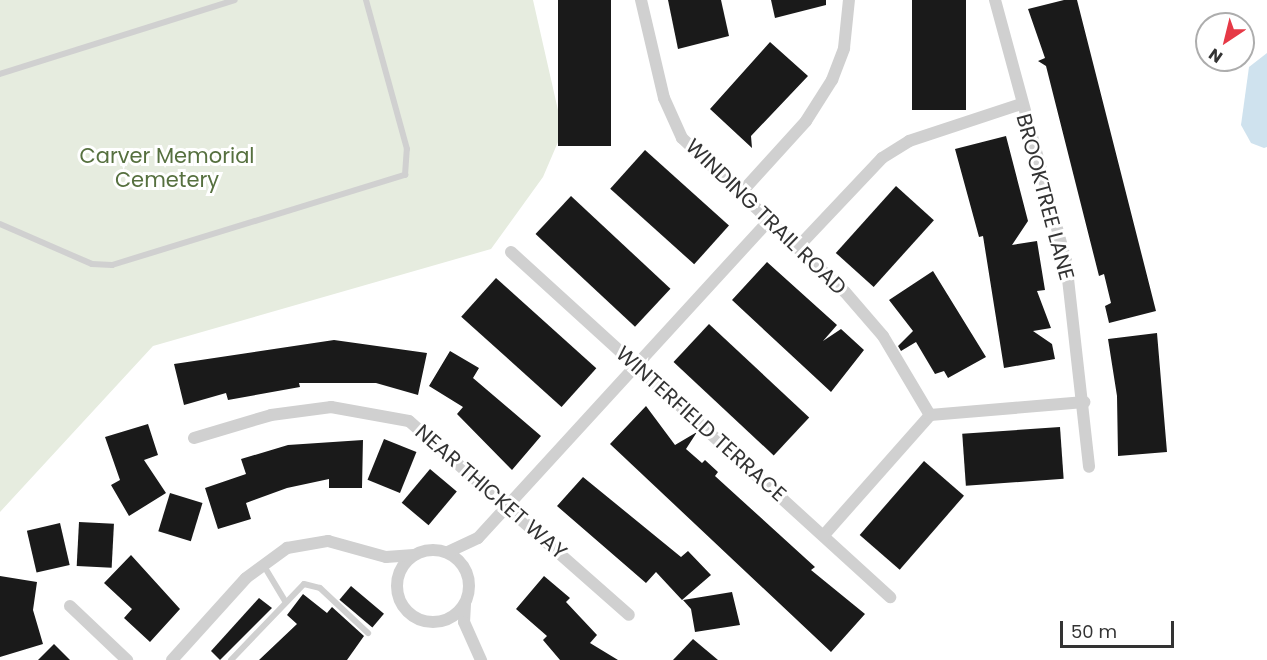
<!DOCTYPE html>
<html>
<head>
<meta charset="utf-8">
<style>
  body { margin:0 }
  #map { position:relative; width:1267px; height:660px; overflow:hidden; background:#fff; font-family:Poppins,sans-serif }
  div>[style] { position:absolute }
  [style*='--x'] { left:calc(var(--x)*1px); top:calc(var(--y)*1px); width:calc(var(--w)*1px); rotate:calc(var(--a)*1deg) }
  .green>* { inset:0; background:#e6ecdf }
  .water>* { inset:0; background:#cfe2ee }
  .building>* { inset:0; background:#1a1a1a; transform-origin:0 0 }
  .service>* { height:6px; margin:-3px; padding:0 3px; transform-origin:3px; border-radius:3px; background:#d0d0d0 }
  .minor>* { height:12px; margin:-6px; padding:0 6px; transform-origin:6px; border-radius:6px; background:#d0d0d0 }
  .minor>.ring { margin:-6px; padding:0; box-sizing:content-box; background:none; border:12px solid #d0d0d0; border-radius:50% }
  span { translate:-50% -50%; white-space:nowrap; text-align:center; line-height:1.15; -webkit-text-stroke:6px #fff; paint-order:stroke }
  .park-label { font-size:21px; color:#56703f }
  .street-label { font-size:21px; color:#333 }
  .north { position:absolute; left:1195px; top:12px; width:60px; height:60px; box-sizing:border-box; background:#fff; border:2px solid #adadad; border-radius:50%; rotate:215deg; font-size:16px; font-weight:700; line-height:24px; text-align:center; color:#333 }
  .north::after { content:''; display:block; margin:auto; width:21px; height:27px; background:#e63946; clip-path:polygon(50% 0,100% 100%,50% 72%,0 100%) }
  .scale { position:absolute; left:1060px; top:621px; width:114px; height:27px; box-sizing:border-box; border:3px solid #333; border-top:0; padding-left:8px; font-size:18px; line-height:21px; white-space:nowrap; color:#333; -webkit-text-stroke:4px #fff; paint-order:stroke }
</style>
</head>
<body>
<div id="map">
  <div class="green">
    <div style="clip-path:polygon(0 0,533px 0,560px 119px,558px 142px,543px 177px,491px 249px,153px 346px,0 512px)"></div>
  </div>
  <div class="water">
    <div style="clip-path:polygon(1267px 53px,1267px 147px,1264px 148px,1251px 143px,1241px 125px,1249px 67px)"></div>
  </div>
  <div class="building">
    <div style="left:558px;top:0;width:53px;height:146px"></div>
    <div style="clip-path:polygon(668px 0,721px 0,729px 36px,678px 49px)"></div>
    <div style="clip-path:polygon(771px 0,826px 0,826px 5px,775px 18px)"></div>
    <div style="left:912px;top:0;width:54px;height:110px"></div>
    <div style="clip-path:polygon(1064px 0,1077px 0,1156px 311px,1109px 323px,1105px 306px,1111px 303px,1104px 274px,1099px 276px,1046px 66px,1038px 61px,1045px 58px,1028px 9px)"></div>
    <div style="clip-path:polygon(770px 42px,808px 76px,751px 136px,752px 148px,710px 109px)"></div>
    <div style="clip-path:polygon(1006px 136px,1028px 221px,1012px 245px,1037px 241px,1045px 290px,1037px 291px,1051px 328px,1033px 331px,1052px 344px,1055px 359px,1004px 368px,983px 236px,979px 237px,955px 149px)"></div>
    <div style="left:645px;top:150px;width:113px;height:52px;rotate:42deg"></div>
    <div style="left:896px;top:186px;width:51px;height:90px;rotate:42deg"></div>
    <div style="left:571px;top:196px;width:136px;height:52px;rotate:43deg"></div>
    <div style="clip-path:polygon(767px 262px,837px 325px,823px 341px,841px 329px,864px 350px,831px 392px,732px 300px)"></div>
    <div style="clip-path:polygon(933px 271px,986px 357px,948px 378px,944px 371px,935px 374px,916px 342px,901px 351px,898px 346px,913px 331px,889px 300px)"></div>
    <div style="left:496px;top:278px;width:135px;height:52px;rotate:42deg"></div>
    <div style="left:709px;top:324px;width:137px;height:52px;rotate:43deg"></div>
    <div style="clip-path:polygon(1157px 333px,1167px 452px,1118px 456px,1117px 396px,1108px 339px)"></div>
    <div style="clip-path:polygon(334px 340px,427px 353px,418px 395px,376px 383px,299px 383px,300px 387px,228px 400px,226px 393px,184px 405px,174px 364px)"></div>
    <div style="clip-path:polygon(450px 351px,479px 368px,473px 378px,541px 436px,512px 470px,457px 414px,463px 407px,429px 386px)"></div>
    <div style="clip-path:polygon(646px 406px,675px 445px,697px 432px,686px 449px,702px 463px,705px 460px,718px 472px,715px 476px,815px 567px,811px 570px,865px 614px,831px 652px,610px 444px)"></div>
    <div style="clip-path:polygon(148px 424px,158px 455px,144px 460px,166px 493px,129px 516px,111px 485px,120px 480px,105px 437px)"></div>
    <div style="left:1060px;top:427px;width:52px;height:98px;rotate:86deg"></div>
    <div style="left:384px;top:439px;width:35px;height:44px;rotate:22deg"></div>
    <div style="clip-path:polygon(363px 440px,362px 488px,329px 488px,329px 479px,287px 488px,246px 503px,251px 519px,218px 529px,205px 488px,246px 474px,241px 459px,288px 445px)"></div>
    <div style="left:924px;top:461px;width:53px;height:98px;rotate:41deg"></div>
    <div style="left:430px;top:469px;width:35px;height:44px;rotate:40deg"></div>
    <div style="clip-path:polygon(583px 477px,681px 557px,688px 551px,711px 575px,682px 600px,656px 572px,646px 583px,557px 506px)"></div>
    <div style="left:170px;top:493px;width:34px;height:40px;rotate:17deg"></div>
    <div style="left:79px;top:522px;width:35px;height:44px;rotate:3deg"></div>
    <div style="left:60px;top:523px;width:43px;height:34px;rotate:77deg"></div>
    <div style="clip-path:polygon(131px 555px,180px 609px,150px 642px,124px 618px,132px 609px,104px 583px)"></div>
    <div style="clip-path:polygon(0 576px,37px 582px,33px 610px,43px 644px,0 657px)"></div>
    <div style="clip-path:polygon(544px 576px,570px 598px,566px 602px,597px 635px,590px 643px,618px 660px,560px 660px,543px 640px,547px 636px,516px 609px)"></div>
    <div style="left:351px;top:586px;width:43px;height:18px;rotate:40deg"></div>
    <div style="clip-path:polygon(732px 592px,740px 625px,695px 632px,691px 609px,683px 600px)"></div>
    <div style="clip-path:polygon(303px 594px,327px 613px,332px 607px,364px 636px,347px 660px,259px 660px,297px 624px,287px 615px)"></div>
    <div style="clip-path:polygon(259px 598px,272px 608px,220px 660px,211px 651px)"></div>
    <div style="clip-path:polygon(693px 639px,718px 660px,673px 660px)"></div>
    <div style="clip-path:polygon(54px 644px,70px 660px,38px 660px)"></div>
  </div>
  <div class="service">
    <div style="--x:0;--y:74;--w:246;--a:-17.5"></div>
    <div style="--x:0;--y:224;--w:100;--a:23.5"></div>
    <div style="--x:92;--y:264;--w:20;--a:3"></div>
    <div style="--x:112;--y:265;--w:307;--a:-17.1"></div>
    <div style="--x:405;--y:175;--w:26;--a:-86"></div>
    <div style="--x:407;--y:149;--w:155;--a:-105.4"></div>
    <div style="--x:264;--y:566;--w:41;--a:59"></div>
    <div style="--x:231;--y:660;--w:105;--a:-46.2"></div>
    <div style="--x:304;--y:584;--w:16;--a:14"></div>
    <div style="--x:320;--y:588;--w:66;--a:43.2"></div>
  </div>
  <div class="minor">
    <div style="--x:641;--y:0;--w:101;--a:76.8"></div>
    <div style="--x:664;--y:98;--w:44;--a:65.8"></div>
    <div style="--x:682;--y:138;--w:224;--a:43.4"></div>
    <div style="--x:845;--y:292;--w:58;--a:49.2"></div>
    <div style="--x:883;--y:336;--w:92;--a:59.3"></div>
    <div style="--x:995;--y:0;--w:270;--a:74.8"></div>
    <div style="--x:1066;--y:261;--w:207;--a:83.6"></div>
    <div style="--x:739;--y:195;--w:100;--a:-47.8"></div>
    <div style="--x:806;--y:121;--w:49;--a:-57.6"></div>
    <div style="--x:832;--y:80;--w:34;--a:-69"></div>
    <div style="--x:844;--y:48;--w:48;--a:-84.1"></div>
    <div style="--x:797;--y:248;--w:124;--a:-46.6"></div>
    <div style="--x:882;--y:158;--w:32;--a:-32"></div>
    <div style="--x:909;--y:141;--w:118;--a:-18.3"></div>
    <div style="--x:511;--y:252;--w:513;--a:42.31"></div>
    <div style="--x:194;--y:438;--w:80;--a:-16.6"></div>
    <div style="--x:271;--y:415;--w:61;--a:-7.6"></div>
    <div style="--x:331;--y:407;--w:79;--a:10.2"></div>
    <div style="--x:409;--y:421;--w:293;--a:41.4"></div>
    <div style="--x:824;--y:535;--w:160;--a:-48.5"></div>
    <div style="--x:930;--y:415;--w:155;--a:-4.8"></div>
    <div class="ring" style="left:397px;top:550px;width:60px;height:60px"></div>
    <div style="--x:448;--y:552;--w:33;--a:-25"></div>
    <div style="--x:478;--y:538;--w:429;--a:-47.5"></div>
    <div style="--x:465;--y:604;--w:18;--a:93"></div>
    <div style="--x:464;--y:622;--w:42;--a:65.9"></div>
    <div style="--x:70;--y:606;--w:79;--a:43.5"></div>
    <div style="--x:172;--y:660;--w:110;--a:-47.9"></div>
    <div style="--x:246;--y:578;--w:51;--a:-36.2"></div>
    <div style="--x:287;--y:548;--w:42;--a:-9.7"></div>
    <div style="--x:328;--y:541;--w:60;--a:15.4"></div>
    <div style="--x:386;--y:557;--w:28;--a:-4"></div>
  </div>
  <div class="park-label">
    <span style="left:167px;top:168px">Carver Memorial<br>Cemetery</span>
  </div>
  <div class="street-label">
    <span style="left:1045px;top:197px;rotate:75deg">BROOKTREE LANE</span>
    <span style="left:766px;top:217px;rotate:44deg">WINDING TRAIL ROAD</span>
    <span style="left:701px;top:424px;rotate:42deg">WINTERFIELD TERRACE</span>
    <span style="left:491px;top:492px;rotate:41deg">NEAR THICKET WAY</span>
  </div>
  <div class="north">N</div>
  <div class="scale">50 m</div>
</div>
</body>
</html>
